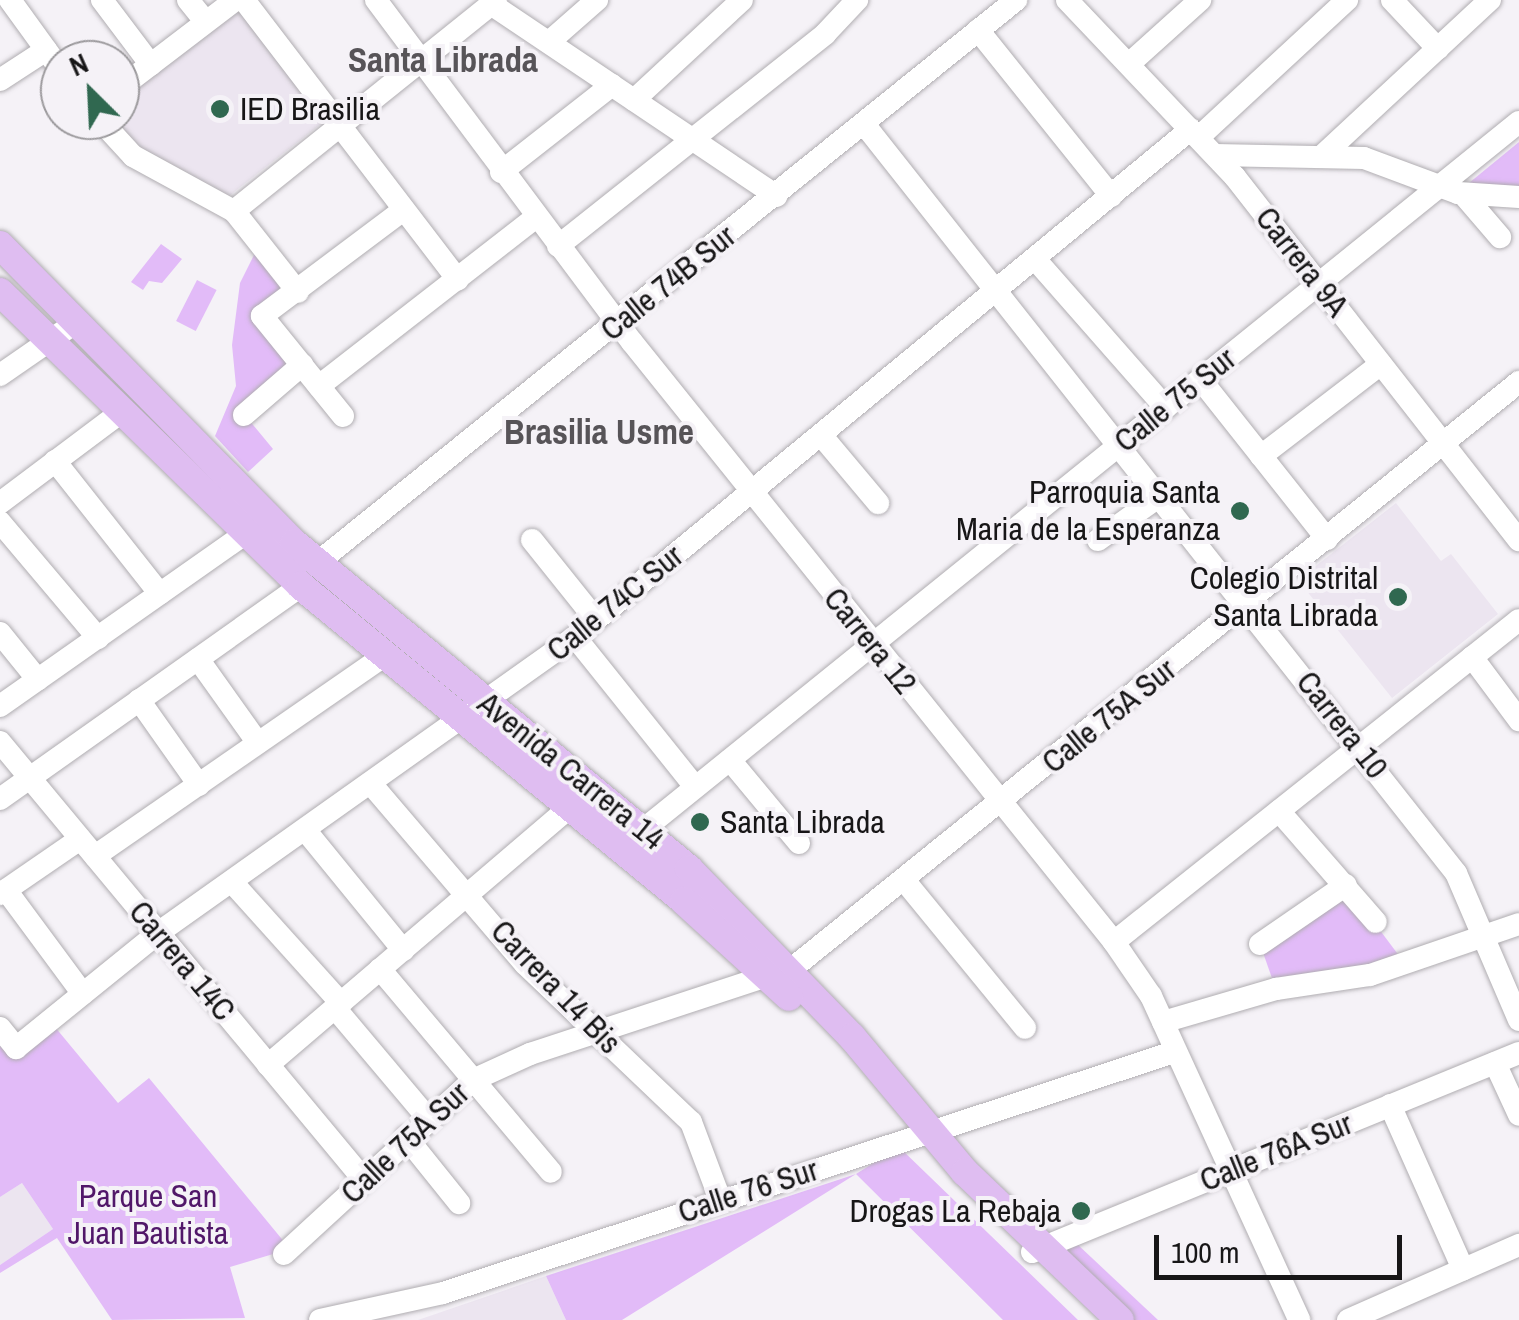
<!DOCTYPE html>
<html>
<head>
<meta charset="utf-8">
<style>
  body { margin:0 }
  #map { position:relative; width:1519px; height:1320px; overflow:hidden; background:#f5f2f7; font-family:"Archivo Narrow",sans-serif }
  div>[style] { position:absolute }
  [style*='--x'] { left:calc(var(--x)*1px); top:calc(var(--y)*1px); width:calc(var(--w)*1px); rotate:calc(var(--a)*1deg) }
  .built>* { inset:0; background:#ece5f0 }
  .green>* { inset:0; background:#e2bbf8; transform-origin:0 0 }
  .roads { filter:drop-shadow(0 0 2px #b0adb1) drop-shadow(0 0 2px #b0adb1) }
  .minor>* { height:22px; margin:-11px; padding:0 11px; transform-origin:11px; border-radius:11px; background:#fff }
  .major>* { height:28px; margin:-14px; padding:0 14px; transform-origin:14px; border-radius:14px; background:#dfbdf1 }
  .dots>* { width:28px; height:28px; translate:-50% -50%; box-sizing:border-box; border:5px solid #f5f2f7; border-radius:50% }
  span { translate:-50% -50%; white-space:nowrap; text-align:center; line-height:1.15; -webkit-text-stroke:8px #f5f2f7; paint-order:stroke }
  .poi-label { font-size:32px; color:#171617 }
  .left { translate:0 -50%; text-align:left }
  .right { translate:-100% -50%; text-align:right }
  .street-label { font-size:32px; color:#171617 }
  .park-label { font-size:32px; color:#511769 }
  .neighbourhood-label { font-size:35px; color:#575458; font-weight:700 }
  .north { position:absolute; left:40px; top:40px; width:100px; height:100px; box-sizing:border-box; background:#f5f2f7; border:2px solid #9c9a9d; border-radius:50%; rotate:336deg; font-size:28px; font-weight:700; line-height:40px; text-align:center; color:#171617 }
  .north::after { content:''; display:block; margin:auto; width:35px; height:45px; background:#306850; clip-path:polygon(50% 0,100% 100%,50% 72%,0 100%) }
  .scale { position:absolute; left:1154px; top:1235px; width:248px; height:45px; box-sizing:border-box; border:5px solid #171617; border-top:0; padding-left:12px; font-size:30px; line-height:35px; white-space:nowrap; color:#171617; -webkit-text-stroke:8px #f5f2f7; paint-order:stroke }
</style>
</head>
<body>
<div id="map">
  <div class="built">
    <div style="clip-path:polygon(240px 10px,327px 119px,220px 203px,131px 145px,110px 120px,120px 120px,120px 99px)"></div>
    <div style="clip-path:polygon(1396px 503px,1441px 561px,1451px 554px,1498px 614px,1392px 698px,1298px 580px)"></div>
    <div style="clip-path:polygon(22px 1183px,53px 1229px,0 1265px,0 1197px)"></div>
    <div style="clip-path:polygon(546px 1276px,566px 1320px,418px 1320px)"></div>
  </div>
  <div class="green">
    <div style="clip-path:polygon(1519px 142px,1519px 187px,1469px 183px)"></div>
    <div style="clip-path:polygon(161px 244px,182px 259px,162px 283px,149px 281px,143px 290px,131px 282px)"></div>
    <div style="clip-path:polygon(255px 253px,283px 291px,255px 313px,297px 369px,244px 414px,273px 449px,248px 472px,215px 436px,236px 386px,232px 345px,240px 283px)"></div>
    <div style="left:197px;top:280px;width:22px;height:46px;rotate:27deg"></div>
    <div style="clip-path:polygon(1346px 885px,1400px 957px,1349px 973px,1273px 981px,1260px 944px)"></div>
    <div style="clip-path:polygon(50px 1021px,118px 1103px,149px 1078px,290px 1249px,230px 1267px,245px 1318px,112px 1320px,57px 1238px,0 1273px,0 1265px,53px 1229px,22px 1183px,0 1197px,0 1028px,17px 1048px)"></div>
    <div style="clip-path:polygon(899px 1147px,1078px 1320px,1003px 1320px,856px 1174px,622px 1320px,566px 1320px,546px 1276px,856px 1174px)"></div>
    <div style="clip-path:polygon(1076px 1243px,1158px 1320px,1133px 1320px,1062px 1248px)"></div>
  </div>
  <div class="roads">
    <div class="minor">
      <div style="--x:10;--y:0;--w:85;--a:54.1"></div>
      <div style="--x:102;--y:0;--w:81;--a:53"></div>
      <div style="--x:188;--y:0;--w:28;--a:51"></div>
      <div style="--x:244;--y:0;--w:352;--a:52.6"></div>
      <div style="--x:376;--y:0;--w:427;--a:53.2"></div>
      <div style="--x:632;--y:342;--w:770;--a:51.22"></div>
      <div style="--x:1114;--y:942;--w:65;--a:55.6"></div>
      <div style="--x:1151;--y:996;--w:356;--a:65.4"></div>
      <div style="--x:1067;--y:0;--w:244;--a:46.5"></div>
      <div style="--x:1235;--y:177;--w:461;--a:52"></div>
      <div style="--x:1392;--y:0;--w:67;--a:46.8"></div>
      <div style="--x:491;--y:4;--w:344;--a:33.9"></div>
      <div style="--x:978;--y:30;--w:213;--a:51.3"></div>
      <div style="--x:549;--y:42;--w:64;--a:-41.2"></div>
      <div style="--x:1129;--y:64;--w:96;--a:-42"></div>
      <div style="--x:0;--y:80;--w:55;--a:-33.1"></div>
      <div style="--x:120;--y:88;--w:145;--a:-37.4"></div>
      <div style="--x:634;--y:100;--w:147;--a:-42.8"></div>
      <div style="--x:100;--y:120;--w:49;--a:47.5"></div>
      <div style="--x:133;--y:156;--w:115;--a:28.6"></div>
      <div style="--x:234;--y:211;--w:103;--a:51.7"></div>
      <div style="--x:864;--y:124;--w:955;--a:51.68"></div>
      <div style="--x:1456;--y:873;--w:160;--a:66.8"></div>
      <div style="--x:1199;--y:137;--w:202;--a:-42.8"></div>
      <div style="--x:1215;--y:155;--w:149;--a:1.2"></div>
      <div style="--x:1364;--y:158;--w:100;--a:20.4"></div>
      <div style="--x:1458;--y:193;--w:61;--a:3.8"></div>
      <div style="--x:1323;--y:155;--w:228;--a:-42.9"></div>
      <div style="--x:501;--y:172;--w:141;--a:-38.1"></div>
      <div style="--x:1463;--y:194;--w:57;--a:49.3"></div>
      <div style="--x:234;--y:211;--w:336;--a:-38.8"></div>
      <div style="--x:558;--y:246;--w:341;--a:-38.4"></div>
      <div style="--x:825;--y:34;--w:47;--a:-46.7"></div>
      <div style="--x:1035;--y:259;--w:198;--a:48.7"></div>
      <div style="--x:0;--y:375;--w:91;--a:-34.7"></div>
      <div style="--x:1201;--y:380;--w:203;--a:51.6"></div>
      <div style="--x:319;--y:386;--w:275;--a:-37.9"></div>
      <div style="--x:244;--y:415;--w:77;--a:-40.8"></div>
      <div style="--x:343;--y:416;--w:129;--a:-129"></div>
      <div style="--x:262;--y:316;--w:175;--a:-36.9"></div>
      <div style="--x:821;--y:435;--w:89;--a:50"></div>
      <div style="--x:1261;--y:456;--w:151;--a:-37.5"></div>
      <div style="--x:55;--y:461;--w:169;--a:51.7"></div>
      <div style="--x:0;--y:503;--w:151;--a:-36.9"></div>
      <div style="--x:0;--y:522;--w:152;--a:49.8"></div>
      <div style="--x:532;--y:540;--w:102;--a:51.3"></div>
      <div style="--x:1098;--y:540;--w:77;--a:-35.5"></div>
      <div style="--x:317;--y:563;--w:898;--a:-38.85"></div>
      <div style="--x:0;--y:633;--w:60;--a:51"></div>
      <div style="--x:575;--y:637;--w:192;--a:51.3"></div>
      <div style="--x:1472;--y:657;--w:79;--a:53.3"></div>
      <div style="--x:198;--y:659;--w:103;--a:54.5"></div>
      <div style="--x:139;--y:700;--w:104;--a:54.8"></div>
      <div style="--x:0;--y:706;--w:299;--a:-35.1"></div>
      <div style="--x:0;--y:742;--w:570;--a:50.27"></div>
      <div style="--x:730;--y:760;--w:108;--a:50.3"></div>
      <div style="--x:372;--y:785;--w:235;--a:49.5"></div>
      <div style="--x:525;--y:964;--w:229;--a:43.6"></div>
      <div style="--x:691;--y:1122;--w:82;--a:69.4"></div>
      <div style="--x:0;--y:799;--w:369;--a:-35.3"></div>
      <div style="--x:1279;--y:811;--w:147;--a:48.9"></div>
      <div style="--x:644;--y:829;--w:1125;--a:-38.94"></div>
      <div style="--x:306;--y:831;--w:154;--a:50.8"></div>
      <div style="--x:95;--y:856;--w:351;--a:-34.7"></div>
      <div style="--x:904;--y:880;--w:191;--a:50.7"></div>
      <div style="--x:232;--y:882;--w:163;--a:48"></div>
      <div style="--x:6;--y:890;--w:129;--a:53.5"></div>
      <div style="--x:0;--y:894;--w:97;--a:-34.5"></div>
      <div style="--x:1114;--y:942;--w:517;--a:-38.49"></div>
      <div style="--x:1260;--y:944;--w:104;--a:-34.5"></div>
      <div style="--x:380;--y:969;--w:265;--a:49.9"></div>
      <div style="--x:789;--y:971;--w:938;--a:-38.9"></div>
      <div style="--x:335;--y:1008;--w:141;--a:49.9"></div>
      <div style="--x:1163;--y:1022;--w:118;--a:-16.3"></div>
      <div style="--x:1276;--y:989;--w:95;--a:-8.5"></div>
      <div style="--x:1370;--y:975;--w:157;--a:-18.9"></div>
      <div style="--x:0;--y:1028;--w:26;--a:51"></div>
      <div style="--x:16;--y:1048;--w:183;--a:-39"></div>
      <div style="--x:158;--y:933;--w:511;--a:-35.37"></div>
      <div style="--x:575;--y:637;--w:798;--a:-39.51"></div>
      <div style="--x:1495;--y:1063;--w:57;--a:65.2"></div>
      <div style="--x:268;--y:1065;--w:397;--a:-40.5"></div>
      <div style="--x:1390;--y:1105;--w:180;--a:66"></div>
      <div style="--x:406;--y:1137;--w:85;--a:51.2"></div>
      <div style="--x:1032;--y:1252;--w:526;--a:-22.23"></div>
      <div style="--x:284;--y:1254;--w:257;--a:-42.6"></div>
      <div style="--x:473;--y:1080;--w:63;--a:-24.5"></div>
      <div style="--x:530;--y:1054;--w:250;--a:-18.2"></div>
      <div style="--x:320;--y:1320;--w:126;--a:-12.4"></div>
      <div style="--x:443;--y:1293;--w:770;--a:-18.25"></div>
      <div style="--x:1348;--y:1320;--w:187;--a:-23.7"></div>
    </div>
    <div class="major">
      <div style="--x:0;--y:245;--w:419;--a:45.4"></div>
      <div style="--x:294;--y:543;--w:512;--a:39.53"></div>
      <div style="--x:689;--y:869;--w:234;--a:45.9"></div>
      <div style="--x:852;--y:1037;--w:176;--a:50.1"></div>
      <div style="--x:965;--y:1172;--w:214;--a:43.7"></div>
      <div style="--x:0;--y:292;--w:421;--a:44.3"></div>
      <div style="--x:301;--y:586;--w:496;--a:39.4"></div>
      <div style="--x:684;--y:901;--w:142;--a:42.4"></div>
    </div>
  </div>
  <div class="dots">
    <div style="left:220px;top:109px;background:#306850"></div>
    <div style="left:1240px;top:511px;background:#306850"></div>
    <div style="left:1398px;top:597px;background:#306850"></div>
    <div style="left:700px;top:822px;background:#306850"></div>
    <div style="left:1081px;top:1211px;background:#306850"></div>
  </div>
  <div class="poi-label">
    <span class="left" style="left:240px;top:109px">IED Brasilia</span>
    <span class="right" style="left:1220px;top:511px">Parroquia Santa<br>Maria de la Esperanza</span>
    <span class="right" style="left:1378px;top:597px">Colegio Distrital<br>Santa Librada</span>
    <span class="left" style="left:720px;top:822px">Santa Librada</span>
    <span class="right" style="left:1061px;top:1211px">Drogas La Rebaja</span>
  </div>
  <div class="street-label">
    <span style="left:1302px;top:262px;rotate:52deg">Carrera 9A</span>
    <span style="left:668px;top:283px;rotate:-39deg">Calle 74B Sur</span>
    <span style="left:1175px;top:400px;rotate:-39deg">Calle 75 Sur</span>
    <span style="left:615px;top:603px;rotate:-39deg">Calle 74C Sur</span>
    <span style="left:870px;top:641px;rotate:51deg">Carrera 12</span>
    <span style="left:1109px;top:716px;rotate:-39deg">Calle 75A Sur</span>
    <span style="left:1342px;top:725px;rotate:52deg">Carrera 10</span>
    <span style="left:571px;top:771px;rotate:39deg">Avenida Carrera 14</span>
    <span style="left:182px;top:961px;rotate:50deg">Carrera 14C</span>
    <span style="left:556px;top:987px;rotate:46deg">Carrera 14 Bis</span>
    <span style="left:405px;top:1143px;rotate:-43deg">Calle 75A Sur</span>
    <span style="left:1276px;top:1152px;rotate:-22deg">Calle 76A Sur</span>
    <span style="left:748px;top:1191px;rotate:-18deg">Calle 76 Sur</span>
  </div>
  <div class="park-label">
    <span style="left:148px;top:1215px">Parque San<br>Juan Bautista</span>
  </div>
  <div class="neighbourhood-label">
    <span style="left:443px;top:60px">Santa Librada</span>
    <span style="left:599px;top:432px">Brasilia Usme</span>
  </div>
  <div class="north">N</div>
  <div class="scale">100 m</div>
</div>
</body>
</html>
